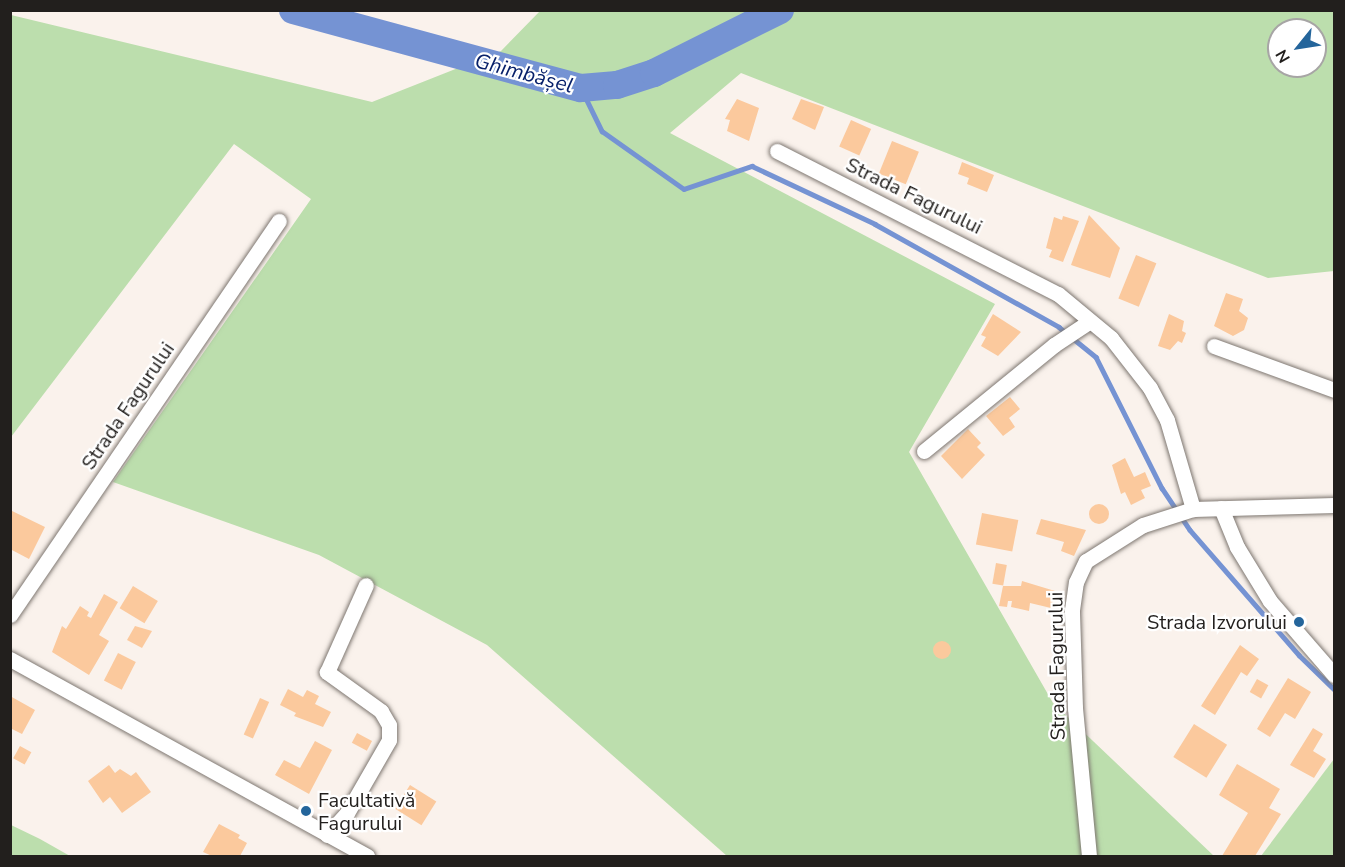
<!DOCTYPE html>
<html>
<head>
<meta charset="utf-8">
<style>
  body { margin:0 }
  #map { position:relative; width:1345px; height:867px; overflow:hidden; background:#faf2ec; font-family:"Nunito Sans",sans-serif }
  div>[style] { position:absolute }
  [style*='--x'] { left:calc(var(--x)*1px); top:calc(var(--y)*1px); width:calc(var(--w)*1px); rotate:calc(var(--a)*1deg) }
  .green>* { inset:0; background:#bcdead }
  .stream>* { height:4.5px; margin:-2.25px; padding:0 2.25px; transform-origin:2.25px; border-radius:2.25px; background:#7593d3 }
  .river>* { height:28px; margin:-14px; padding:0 14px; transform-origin:14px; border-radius:14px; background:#7593d3 }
  .building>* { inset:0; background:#fbc99d; transform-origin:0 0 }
  .round { border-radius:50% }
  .roads { filter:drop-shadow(0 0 2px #7e7771) drop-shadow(0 0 2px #7e7771) }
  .minor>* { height:15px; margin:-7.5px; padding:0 7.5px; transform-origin:7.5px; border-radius:7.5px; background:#fff }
  .dots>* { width:16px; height:16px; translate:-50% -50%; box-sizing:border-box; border:3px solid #fff; border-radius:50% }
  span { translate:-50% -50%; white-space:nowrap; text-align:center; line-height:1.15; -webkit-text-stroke:4.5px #fff; paint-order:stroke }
  .street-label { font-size:20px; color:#221f1d }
  .poi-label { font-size:20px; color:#221f1d }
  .right { translate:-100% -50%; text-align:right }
  .left { translate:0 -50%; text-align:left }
  .water-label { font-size:21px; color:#07206a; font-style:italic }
  .frame { position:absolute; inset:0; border:12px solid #221f1d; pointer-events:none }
  .north { position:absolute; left:1267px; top:18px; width:60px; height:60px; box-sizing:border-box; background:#fff; border:2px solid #a7a5a5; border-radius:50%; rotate:240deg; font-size:16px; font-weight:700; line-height:24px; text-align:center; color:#221f1d }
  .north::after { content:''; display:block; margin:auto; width:21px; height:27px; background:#24659b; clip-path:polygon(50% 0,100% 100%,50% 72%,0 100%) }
</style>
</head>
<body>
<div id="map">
  <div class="green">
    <div style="clip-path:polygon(evenodd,540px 11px,1334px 11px,1334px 271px,1268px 278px,741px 73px,670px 133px,995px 304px,909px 452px,1053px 703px,1214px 856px,727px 856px,487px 645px,319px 555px,113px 482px,311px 199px,234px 144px,11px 437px,11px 15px,372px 102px,501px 51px,540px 11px,1279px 30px,1315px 30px,1315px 66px,1279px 66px,1279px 30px)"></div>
    <div style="clip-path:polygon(1334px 759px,1334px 856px,1261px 856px)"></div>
    <div style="clip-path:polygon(11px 825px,40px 839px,70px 856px,11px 856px)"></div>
  </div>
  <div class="stream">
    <div style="--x:581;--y:88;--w:48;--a:64"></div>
    <div style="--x:602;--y:131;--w:100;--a:35.3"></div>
    <div style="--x:684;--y:189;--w:72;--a:-18.7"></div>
    <div style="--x:752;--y:166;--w:136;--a:25.2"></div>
    <div style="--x:875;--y:224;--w:211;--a:29.2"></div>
    <div style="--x:1059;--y:327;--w:48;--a:39"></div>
    <div style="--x:1096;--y:357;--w:147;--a:63.3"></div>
    <div style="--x:1162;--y:488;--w:50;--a:56.3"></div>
    <div style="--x:1190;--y:530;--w:166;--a:48.9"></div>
    <div style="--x:1299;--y:655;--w:49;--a:44.2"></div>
  </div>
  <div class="river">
    <div style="--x:293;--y:10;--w:298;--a:15.2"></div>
    <div style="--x:581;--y:88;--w:36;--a:-5"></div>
    <div style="--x:617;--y:85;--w:39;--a:-18"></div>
    <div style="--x:654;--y:73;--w:141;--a:-26.6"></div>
  </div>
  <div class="building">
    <div style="clip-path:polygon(737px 99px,759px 108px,749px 141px,727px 131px,730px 120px,725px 119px)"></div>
    <div style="clip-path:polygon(801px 99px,824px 107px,815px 130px,792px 119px)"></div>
    <div style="left:851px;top:120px;width:22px;height:29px;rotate:24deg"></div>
    <div style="left:892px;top:141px;width:29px;height:35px;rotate:22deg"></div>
    <div style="clip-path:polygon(962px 162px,994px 175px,987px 192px,967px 184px,969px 178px,958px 174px)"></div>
    <div style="clip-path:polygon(1089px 215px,1120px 248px,1110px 278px,1071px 265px)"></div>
    <div style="clip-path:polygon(1063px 216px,1079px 221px,1063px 262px,1049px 257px,1052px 250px,1046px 248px,1054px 217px,1062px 220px)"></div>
    <div style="left:1136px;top:255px;width:22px;height:47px;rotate:22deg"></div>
    <div style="clip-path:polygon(1226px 293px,1243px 299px,1239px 311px,1248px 318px,1244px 330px,1233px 336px,1214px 326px)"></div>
    <div style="clip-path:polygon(993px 314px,1021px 332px,998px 356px,981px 346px,986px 337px,981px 335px)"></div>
    <div style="clip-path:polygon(1169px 314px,1184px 321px,1182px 331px,1186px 333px,1182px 343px,1178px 341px,1170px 350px,1158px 346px)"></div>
    <div style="clip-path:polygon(1010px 397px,1020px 409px,1009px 418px,1015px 427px,1003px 436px,986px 416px)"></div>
    <div style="clip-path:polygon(968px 429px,981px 443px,977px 447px,985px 455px,962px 479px,941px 456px)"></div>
    <div style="clip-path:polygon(1125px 458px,1134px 477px,1145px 472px,1151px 486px,1141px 490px,1145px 498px,1131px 505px,1125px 492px,1121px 494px,1112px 465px)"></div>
    <div class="round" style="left:1089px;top:504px;width:20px;height:20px"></div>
    <div style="clip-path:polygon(10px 510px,45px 527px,29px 559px,10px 549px)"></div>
    <div style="left:982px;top:513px;width:37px;height:32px;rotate:11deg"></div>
    <div style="clip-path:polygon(1041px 519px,1086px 530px,1074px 556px,1061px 551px,1064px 542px,1036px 534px)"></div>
    <div style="left:996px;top:563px;width:11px;height:21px;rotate:10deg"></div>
    <div style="clip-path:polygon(1022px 581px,1055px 591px,1051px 608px,1030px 603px,1029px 611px,1011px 607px,1012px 601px,1008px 601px,1007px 607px,999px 606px,1003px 586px,1021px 586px)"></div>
    <div style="left:133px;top:586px;width:29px;height:26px;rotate:31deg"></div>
    <div style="clip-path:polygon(104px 594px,118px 602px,99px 635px,109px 641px,89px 675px,52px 652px,62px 626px,66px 629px,80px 606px,89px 612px,87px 616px,91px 618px)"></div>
    <div style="clip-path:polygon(135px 626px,152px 631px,142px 648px,127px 640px)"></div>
    <div class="round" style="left:933px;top:641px;width:18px;height:18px"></div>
    <div style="clip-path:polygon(1240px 645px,1259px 659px,1247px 676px,1241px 672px,1215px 715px,1201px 706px)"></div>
    <div style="left:118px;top:653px;width:20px;height:31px;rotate:27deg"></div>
    <div style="clip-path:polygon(1288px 678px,1311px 692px,1295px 719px,1285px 713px,1270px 737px,1257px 729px)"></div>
    <div style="left:1257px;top:679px;width:13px;height:15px;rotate:29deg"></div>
    <div style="clip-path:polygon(288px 689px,303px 697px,307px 690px,319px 696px,315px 704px,331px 712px,323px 727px,294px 716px,296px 713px,280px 705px)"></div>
    <div style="clip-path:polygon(10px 696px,35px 710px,22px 734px,10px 728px)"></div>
    <div style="left:260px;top:698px;width:10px;height:40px;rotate:24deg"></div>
    <div style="left:1194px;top:724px;width:39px;height:39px;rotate:32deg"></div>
    <div style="clip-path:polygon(1313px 728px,1323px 734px,1313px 751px,1326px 759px,1314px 778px,1290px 765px)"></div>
    <div style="left:357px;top:733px;width:17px;height:11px;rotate:28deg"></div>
    <div style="clip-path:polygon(315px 741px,332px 750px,309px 794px,275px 775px,284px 760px,300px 768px)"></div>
    <div style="left:20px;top:746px;width:13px;height:14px;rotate:29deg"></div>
    <div style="clip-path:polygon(1237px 764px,1280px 789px,1269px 808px,1281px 814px,1255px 856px,1222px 856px,1248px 813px,1219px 795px)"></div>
    <div style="clip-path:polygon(109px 765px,115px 773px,120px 769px,131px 776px,136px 772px,151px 792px,122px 813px,110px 797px,103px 803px,88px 781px)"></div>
    <div style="left:410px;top:785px;width:31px;height:28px;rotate:32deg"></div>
    <div style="clip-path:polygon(219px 824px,240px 835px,238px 838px,247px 843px,240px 856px,212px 856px,203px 852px)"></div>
  </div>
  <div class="roads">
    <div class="minor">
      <div style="--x:777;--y:151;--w:315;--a:27"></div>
      <div style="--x:1058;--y:294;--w:69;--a:39.7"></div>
      <div style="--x:1111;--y:338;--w:63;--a:52"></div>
      <div style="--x:1150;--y:388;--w:36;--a:62"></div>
      <div style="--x:1167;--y:420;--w:93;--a:73.7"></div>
      <div style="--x:1214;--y:346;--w:128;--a:20.1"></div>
      <div style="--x:924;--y:451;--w:168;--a:-39.2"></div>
      <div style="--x:1054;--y:345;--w:43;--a:-33.7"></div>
      <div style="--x:1221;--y:508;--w:42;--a:67.7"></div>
      <div style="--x:1237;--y:547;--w:63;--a:58.6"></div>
      <div style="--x:1270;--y:601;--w:98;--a:49.1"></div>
      <div style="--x:10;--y:615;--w:477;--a:-55.7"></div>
      <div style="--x:10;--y:659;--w:408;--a:28.9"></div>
      <div style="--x:327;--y:835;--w:30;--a:-48"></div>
      <div style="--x:347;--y:813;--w:84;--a:-60.1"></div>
      <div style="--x:389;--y:740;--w:15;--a:-90"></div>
      <div style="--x:389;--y:725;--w:16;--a:-120"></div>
      <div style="--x:381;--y:711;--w:67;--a:-144.2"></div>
      <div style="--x:327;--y:672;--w:95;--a:-65.9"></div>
      <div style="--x:1089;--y:856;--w:149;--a:-95.4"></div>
      <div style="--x:1075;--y:708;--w:98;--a:-91.8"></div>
      <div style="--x:1072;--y:610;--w:28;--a:-82"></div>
      <div style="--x:1076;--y:582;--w:23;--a:-65"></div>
      <div style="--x:1086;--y:561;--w:67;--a:-32.3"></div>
      <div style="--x:1143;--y:525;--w:52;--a:-17.7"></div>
      <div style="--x:1193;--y:509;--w:141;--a:-1.6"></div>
    </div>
  </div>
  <div class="dots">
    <div style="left:1299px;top:622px;background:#24659b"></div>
    <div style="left:306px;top:811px;background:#24659b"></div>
  </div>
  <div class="street-label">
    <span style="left:914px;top:196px;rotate:26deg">Strada Fagurului</span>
    <span style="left:128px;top:406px;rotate:-56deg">Strada Fagurului</span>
    <span style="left:1057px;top:666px;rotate:-91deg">Strada Fagurului</span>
  </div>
  <div class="poi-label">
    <span class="right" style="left:1287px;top:622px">Strada Izvorului</span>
    <span class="left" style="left:318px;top:812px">Facultativă<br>Fagurului</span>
  </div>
  <div class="water-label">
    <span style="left:524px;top:73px;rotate:15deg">Ghimbășel</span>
  </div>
  <div class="frame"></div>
  <div class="north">N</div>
</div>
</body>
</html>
